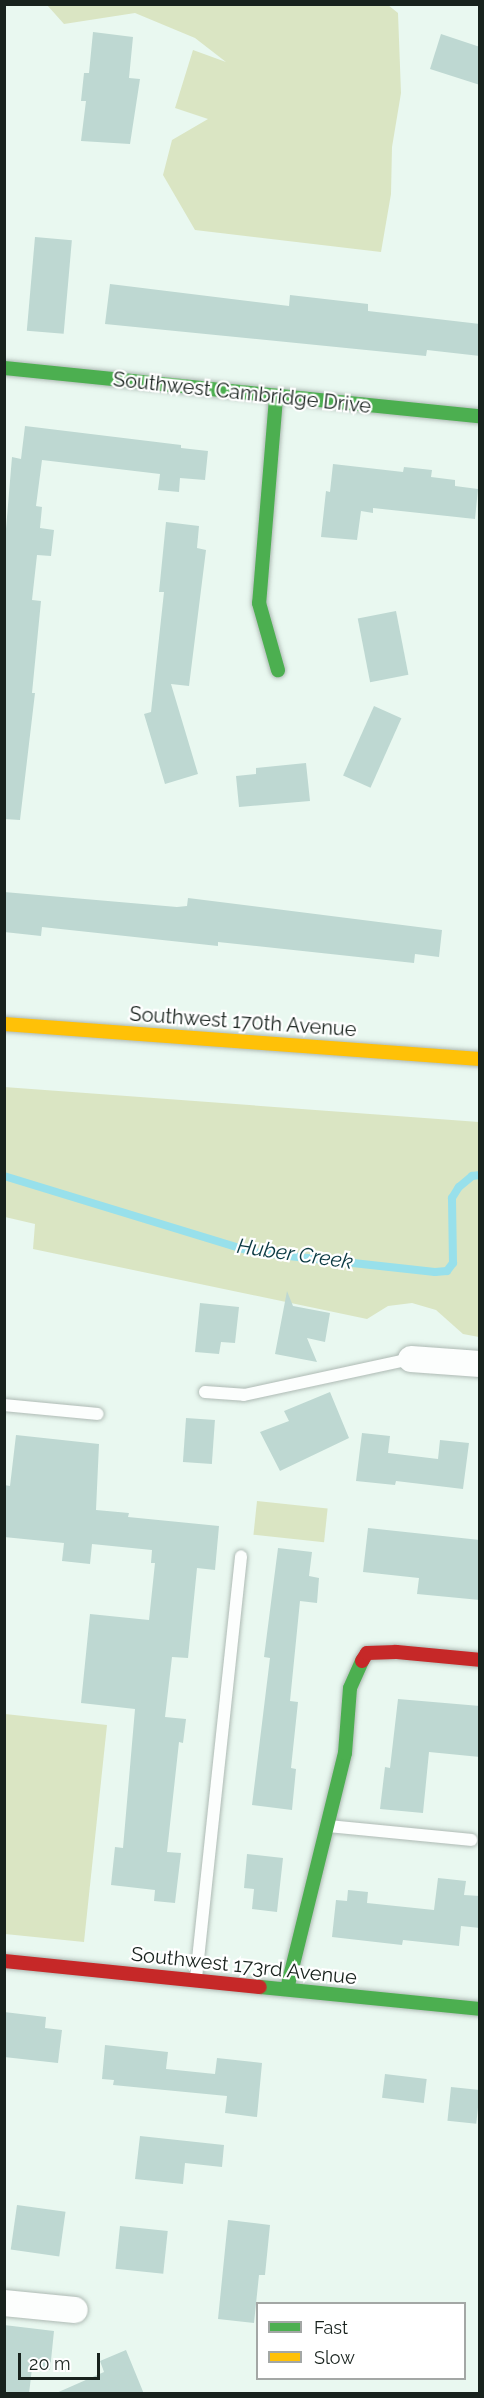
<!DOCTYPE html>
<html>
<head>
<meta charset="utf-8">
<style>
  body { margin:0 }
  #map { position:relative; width:484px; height:2398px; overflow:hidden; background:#e9f8f0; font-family:Raleway,sans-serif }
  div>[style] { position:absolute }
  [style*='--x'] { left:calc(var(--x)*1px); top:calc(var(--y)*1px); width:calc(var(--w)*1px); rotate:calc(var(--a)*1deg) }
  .green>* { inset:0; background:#dae5c3; transform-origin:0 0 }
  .stream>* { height:8px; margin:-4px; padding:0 4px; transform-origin:4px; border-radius:4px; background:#98e0eb }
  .building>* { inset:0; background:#bed8d2; transform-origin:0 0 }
  .roads { filter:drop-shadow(0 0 2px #aebab4) drop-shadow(0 0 2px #aebab4) }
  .lane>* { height:12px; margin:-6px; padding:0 6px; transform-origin:6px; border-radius:6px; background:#fcfefd }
  .street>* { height:26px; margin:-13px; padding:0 13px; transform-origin:13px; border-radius:13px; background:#fcfefd }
  .fast>* { height:14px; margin:-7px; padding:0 7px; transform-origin:7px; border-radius:7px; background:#4caf50 }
  .slow>* { height:14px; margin:-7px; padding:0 7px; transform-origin:7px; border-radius:7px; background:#ffc107 }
  .jam>* { height:14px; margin:-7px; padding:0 7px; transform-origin:7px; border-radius:7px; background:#c62828 }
  span { translate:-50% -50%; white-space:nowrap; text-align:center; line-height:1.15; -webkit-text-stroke:4.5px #fff; paint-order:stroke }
  .street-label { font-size:20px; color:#18221d }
  .water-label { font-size:21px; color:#093841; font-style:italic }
  .frame { position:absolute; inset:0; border:6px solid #18221d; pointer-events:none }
  .legend { position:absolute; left:256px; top:2302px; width:210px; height:78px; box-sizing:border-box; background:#fff; border:2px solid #a3a7a5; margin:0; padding:8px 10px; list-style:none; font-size:18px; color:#18221d }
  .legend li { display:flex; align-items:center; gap:12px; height:30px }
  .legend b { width:30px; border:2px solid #a3a7a5 }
  .scale { position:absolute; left:18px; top:2353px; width:82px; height:27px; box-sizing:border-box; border:3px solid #18221d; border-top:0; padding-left:8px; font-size:18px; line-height:21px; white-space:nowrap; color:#18221d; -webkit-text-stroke:4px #fff; paint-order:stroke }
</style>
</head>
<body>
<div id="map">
  <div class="green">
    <div style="clip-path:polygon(47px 5px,388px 5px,398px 13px,401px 93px,392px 147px,391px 194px,381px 252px,195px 230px,163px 175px,172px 140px,208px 119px,175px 108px,193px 50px,226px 62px,195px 38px,135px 13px,64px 24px)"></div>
    <div style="clip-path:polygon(4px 1087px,479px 1122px,479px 1337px,463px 1334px,436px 1310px,412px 1303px,388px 1306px,367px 1319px,33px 1249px,35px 1224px,5px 1217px)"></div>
    <div style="left:257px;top:1501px;width:71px;height:34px;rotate:6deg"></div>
    <div style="clip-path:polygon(5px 1714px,107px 1725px,84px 1942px,5px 1934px)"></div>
  </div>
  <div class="stream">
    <div style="--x:4;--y:1176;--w:260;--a:17"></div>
    <div style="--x:253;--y:1252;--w:183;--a:6.3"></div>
    <div style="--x:435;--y:1272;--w:12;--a:-5"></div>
    <div style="--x:447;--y:1271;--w:10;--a:-53"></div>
    <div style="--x:453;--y:1263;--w:65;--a:-90.9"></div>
    <div style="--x:452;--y:1198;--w:13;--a:-58"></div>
    <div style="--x:459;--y:1187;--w:17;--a:-40"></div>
    <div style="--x:472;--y:1176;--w:8;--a:-7"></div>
  </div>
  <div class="building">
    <div style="clip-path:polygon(93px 32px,133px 37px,129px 78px,140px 79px,130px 144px,81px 141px,86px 101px,81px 101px,84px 73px,89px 73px)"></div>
    <div style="clip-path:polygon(441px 34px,480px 47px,480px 85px,430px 69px)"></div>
    <div style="left:35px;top:237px;width:37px;height:94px;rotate:5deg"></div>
    <div style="clip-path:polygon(110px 284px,289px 306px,290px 295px,368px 304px,368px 311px,480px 324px,480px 356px,427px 350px,426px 356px,105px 324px)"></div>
    <div style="clip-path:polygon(25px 426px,181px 445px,181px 448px,208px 451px,205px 480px,180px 478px,179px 492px,158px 490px,160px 474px,42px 460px,36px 506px,42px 507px,40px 528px,54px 530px,51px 556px,37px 555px,32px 600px,41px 601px,32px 693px,35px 693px,20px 820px,4px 819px,4px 553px,12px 457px,21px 459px)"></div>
    <div style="clip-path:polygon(333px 464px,403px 472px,404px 467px,432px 470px,431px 477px,455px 480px,455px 486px,478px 489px,475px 519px,373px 508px,373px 513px,361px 511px,357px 540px,321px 537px,326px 491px,330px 492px)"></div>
    <div style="clip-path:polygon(166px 522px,199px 526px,197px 548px,206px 550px,189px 686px,171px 684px,198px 774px,165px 784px,144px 714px,151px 712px,164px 592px,159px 592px)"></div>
    <div style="left:396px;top:611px;width:65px;height:39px;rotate:79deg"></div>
    <div style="left:374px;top:706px;width:30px;height:76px;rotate:24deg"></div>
    <div style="clip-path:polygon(306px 763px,310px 801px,239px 807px,236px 776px,256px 774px,256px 768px)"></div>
    <div style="clip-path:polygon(4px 892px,177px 907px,187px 906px,188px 898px,442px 930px,439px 957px,415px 954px,414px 963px,218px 942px,218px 946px,42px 927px,41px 936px,4px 932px)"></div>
    <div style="clip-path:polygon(287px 1291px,293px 1306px,330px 1313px,325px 1342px,307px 1338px,317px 1362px,275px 1354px)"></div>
    <div style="clip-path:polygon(200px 1303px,239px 1307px,235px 1343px,221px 1342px,219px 1354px,195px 1352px)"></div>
    <div style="clip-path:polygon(330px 1392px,349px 1438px,280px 1471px,260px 1432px,289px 1421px,284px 1411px)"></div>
    <div style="left:186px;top:1418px;width:29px;height:44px;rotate:4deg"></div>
    <div style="clip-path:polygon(362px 1433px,390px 1436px,388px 1453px,438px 1459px,440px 1440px,469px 1443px,463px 1489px,396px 1481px,395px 1485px,356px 1481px)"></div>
    <div style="clip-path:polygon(16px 1435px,99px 1444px,96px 1510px,129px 1513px,128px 1517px,219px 1526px,215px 1570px,197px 1568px,188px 1658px,172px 1657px,165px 1717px,186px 1719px,183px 1743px,179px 1742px,167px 1852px,181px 1853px,175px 1903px,154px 1901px,155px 1890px,111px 1885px,115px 1847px,123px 1848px,135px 1709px,81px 1703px,90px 1614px,149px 1620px,155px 1563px,151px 1563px,152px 1550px,92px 1544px,90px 1564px,62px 1561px,64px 1543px,4px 1537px,4px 1485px,10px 1486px)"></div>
    <div style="clip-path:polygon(368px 1528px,480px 1540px,480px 1600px,417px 1594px,419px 1578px,363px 1572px)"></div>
    <div style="clip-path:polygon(278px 1548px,312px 1552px,309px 1576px,319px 1578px,317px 1603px,300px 1601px,290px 1701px,298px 1702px,291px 1768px,296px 1769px,292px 1810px,252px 1805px,270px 1658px,264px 1657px)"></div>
    <div style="clip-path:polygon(398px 1699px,480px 1706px,480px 1757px,429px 1752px,423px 1813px,380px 1809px,385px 1767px,390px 1768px)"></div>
    <div style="clip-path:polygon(247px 1854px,283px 1858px,277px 1912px,252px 1909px,254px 1889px,244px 1888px)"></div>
    <div style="clip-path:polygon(438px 1878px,466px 1881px,464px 1895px,480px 1896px,480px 1928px,461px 1926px,459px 1946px,403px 1940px,402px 1945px,332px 1937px,336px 1900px,347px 1901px,348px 1890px,368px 1892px,367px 1903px,434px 1910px)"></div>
    <div style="clip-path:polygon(4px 2012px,46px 2017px,45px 2028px,62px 2030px,58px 2063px,4px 2057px)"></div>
    <div style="clip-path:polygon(105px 2045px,168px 2052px,166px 2069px,215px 2074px,217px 2058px,262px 2063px,257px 2117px,225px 2113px,227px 2096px,113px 2085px,114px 2080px,102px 2079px)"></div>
    <div style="left:385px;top:2074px;width:42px;height:24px;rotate:7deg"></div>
    <div style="left:451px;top:2087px;width:29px;height:34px;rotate:6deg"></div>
    <div style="clip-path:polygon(140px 2136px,224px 2145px,222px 2167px,185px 2163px,183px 2184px,135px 2179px)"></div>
    <div style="left:17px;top:2205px;width:49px;height:45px;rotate:8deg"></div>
    <div style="clip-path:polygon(228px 2220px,270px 2225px,265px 2275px,259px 2275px,254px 2323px,218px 2319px)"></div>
    <div style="left:120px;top:2226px;width:48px;height:43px;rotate:6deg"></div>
    <div style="clip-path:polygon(4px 2325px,54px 2331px,50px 2370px,32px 2368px,29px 2394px,4px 2394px)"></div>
    <div style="clip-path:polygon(126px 2350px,144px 2394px,54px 2394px,104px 2372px,100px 2361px)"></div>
  </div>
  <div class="roads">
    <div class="lane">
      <div style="--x:205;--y:1392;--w:39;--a:4"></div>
      <div style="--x:244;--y:1395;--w:171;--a:-12.2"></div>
      <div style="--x:4;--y:1405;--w:94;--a:5.5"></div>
      <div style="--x:329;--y:1826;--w:143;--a:5.6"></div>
      <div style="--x:196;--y:1978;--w:424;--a:-83.9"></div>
    </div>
    <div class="street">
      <div style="--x:411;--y:1359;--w:69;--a:4.1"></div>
      <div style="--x:4;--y:2303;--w:71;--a:5.6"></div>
    </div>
    <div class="fast">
      <div style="--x:4;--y:368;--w:478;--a:5.8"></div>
      <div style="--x:276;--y:398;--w:206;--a:94.7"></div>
      <div style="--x:259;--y:603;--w:70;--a:74.2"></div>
      <div style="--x:260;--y:1987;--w:221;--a:5.7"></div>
      <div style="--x:287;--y:1989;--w:243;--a:-76.2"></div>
      <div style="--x:345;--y:1753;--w:65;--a:-85.6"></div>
      <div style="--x:350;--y:1688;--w:30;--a:-66"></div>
    </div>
    <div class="slow">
      <div style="--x:4;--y:1024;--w:477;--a:4.2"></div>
    </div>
    <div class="jam">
      <div style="--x:362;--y:1661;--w:9;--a:-58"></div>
      <div style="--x:367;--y:1653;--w:29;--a:-2"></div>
      <div style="--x:396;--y:1652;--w:84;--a:5.4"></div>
      <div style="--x:4;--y:1961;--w:257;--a:5.8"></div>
    </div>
  </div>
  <div class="street-label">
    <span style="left:242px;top:393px;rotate:6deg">Southwest Cambridge Drive</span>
    <span style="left:243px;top:1022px;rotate:4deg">Southwest 170th Avenue</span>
    <span style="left:244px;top:1966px;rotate:6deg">Southwest 173rd Avenue</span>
  </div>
  <div class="water-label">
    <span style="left:295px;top:1254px;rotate:8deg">Huber Creek</span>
  </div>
  <div class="frame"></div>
  <ul class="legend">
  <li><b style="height:8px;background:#4caf50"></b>Fast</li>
  <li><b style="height:8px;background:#ffc107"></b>Slow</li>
  </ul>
  <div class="scale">20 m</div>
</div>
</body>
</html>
